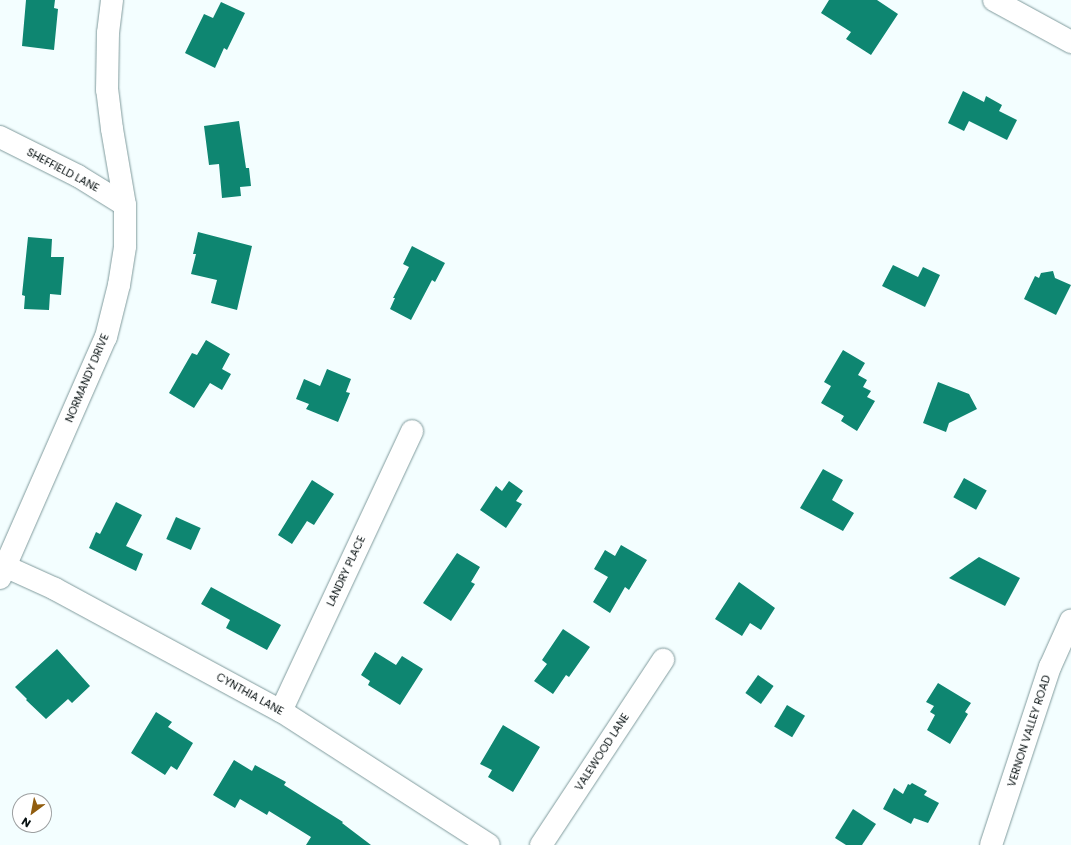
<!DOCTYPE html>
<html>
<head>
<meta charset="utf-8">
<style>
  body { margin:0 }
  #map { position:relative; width:1071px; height:845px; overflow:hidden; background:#f3feff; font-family:Poppins,sans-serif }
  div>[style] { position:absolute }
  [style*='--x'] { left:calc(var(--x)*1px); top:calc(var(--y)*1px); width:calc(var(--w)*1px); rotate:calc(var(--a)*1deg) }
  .building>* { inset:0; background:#0e8671; transform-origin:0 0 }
  .roads { filter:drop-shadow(0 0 1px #809b9d) drop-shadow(0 0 1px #809b9d) }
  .street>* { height:22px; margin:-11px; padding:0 11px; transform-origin:11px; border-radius:11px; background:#fff }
  .secondary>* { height:22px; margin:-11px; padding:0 11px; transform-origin:11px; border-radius:11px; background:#fff }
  span { translate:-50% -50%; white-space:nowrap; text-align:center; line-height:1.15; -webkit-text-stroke:3.5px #fff; paint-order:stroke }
  .street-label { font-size:11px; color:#071011 }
  .north { position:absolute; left:12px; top:793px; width:40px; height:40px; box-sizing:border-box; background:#fff; border:1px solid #9c9fa0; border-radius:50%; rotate:212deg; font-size:11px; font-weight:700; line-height:16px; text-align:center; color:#071011 }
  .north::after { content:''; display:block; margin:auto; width:14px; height:18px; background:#915d0f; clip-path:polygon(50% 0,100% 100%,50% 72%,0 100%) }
</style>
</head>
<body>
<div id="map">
  <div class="building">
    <div style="clip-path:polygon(26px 0,55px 0,54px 8px,58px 9px,54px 50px,22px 46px)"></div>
    <div style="clip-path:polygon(829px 0,877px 0,898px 14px,871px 55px,846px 39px,851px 32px,821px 13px)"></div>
    <div style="clip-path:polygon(221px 2px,245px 13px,227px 50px,224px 48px,215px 68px,185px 53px,204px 14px,213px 18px)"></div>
    <div style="clip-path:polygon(963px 91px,984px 102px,986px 96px,1002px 105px,999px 111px,1017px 120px,1007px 140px,969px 121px,964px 131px,948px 123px)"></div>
    <div style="clip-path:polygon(239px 121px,246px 168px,249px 168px,251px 186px,240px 187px,241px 196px,222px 198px,219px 164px,209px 165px,204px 126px)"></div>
    <div style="clip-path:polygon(198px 232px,252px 246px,237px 310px,211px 303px,217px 280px,191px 274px,196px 254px,193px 254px)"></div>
    <div style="clip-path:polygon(28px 237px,52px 239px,51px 257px,64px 257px,61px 295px,50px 294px,49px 310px,24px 309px,25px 296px,22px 295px)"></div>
    <div style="clip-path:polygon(412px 246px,445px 263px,435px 282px,432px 280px,411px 320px,390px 309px,395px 298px,393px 298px,409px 267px,403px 264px)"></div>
    <div style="clip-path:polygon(893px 265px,918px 277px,923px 267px,940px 275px,925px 307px,882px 286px)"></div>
    <div style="clip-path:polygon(1053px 271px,1055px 278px,1071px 285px,1056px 315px,1024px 299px,1035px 276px,1039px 278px,1041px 273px)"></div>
    <div style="clip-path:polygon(206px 340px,230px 354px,222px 369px,231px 374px,222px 390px,210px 383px,194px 408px,169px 393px,192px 353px,197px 355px)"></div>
    <div style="clip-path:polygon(843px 350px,865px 363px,858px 375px,867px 380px,863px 387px,871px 391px,867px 397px,875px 401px,857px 431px,841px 421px,844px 416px,821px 403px,831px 386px,824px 382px)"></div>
    <div style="clip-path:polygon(327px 369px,351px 379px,346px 392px,350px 393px,338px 422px,306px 409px,309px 404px,296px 399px,304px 379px,320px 386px)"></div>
    <div style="clip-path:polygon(938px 382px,969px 394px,977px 409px,949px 423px,946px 432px,923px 423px)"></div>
    <div style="clip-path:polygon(823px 469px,843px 480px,832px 500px,854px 513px,843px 531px,800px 508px)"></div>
    <div style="left:964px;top:478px;width:26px;height:22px;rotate:29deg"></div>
    <div style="clip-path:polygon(312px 480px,334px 494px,314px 525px,307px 521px,292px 544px,278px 535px)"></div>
    <div style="clip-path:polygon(509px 481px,523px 491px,516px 501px,522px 504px,506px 528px,480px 510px,496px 486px,502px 491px)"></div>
    <div style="clip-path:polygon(116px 502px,142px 515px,126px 546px,143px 554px,136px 571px,89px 548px,96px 532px,100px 534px)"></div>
    <div style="left:176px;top:517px;width:27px;height:24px;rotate:24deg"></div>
    <div style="clip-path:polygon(621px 545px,647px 560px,629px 590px,625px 587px,610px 613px,593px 602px,608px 577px,594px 569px,605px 550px,615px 556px)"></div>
    <div style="clip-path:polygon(457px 553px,480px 567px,471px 582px,475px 584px,451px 621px,423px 603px)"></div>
    <div style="clip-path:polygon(979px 557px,1020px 578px,1005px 606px,949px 578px)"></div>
    <div style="clip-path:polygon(739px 582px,775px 608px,761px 630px,750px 623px,742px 636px,715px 619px)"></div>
    <div style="clip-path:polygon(211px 587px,281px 625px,267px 650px,226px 628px,230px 620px,201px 604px)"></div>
    <div style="clip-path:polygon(563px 629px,590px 647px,569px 677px,566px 675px,553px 694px,534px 681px,547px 664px,542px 660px)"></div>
    <div style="clip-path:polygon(57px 649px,90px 686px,72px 703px,68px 699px,46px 719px,26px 700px,27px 699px,15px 687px)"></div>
    <div style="clip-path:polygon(375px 652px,396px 665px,402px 656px,423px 669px,400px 705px,368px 685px,370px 681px,361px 675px)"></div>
    <div style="left:758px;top:675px;width:19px;height:22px;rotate:35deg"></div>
    <div style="clip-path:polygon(938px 683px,971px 703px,965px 712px,968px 714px,950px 744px,927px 730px,935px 715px,930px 712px,934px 706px,926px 702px)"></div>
    <div style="left:787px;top:705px;width:21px;height:25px;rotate:31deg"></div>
    <div style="clip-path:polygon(156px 712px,172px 722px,168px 727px,193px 743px,177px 770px,171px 766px,165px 775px,131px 753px)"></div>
    <div style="clip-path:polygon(503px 725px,540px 747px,513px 792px,488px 777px,492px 770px,480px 764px)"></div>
    <div style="clip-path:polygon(234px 760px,252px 771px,255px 765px,286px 782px,284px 785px,343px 822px,342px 823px,371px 845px,306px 845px,311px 837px,269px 811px,267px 815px,240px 799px,235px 808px,213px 795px)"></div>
    <div style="clip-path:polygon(912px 783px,927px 791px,924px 795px,939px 803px,928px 823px,914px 818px,911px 824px,883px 809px,894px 788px,903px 794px,908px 784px,910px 785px)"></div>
    <div style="clip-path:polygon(853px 809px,876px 824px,862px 845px,846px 845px,835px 838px)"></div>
  </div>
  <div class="roads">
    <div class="street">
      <div style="--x:994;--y:0;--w:88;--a:28.6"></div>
      <div style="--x:0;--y:137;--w:87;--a:26.6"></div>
      <div style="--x:78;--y:176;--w:55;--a:31.7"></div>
      <div style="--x:0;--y:564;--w:60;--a:24.4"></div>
      <div style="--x:55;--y:589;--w:257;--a:28.4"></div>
      <div style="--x:281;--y:711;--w:247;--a:32.8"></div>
      <div style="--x:0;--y:578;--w:263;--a:-66.3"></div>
      <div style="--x:106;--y:337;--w:54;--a:-76"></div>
      <div style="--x:119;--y:285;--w:39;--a:-81"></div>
      <div style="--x:125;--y:246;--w:41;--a:-90"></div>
      <div style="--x:125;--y:205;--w:77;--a:-99.7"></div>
      <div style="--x:112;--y:129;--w:39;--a:-97"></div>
      <div style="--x:107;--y:90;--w:57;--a:-89"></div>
      <div style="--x:108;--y:33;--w:33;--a:-83"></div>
      <div style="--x:281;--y:711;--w:309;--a:-64.9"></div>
      <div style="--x:541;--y:845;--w:222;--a:-56.6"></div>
    </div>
    <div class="secondary">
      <div style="--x:991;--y:845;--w:188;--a:-71.7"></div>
      <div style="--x:1050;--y:667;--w:51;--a:-65.9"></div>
    </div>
  </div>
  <div class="street-label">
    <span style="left:63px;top:170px;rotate:28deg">SHEFFIELD LANE</span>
    <span style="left:87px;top:378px;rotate:-67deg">NORMANDY DRIVE</span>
    <span style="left:346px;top:571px;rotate:-65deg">LANDRY PLACE</span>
    <span style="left:250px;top:694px;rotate:29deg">CYNTHIA LANE</span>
    <span style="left:1029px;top:731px;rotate:-72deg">VERNON VALLEY ROAD</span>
    <span style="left:602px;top:752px;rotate:-57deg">VALEWOOD LANE</span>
  </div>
  <div class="north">N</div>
</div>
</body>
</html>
